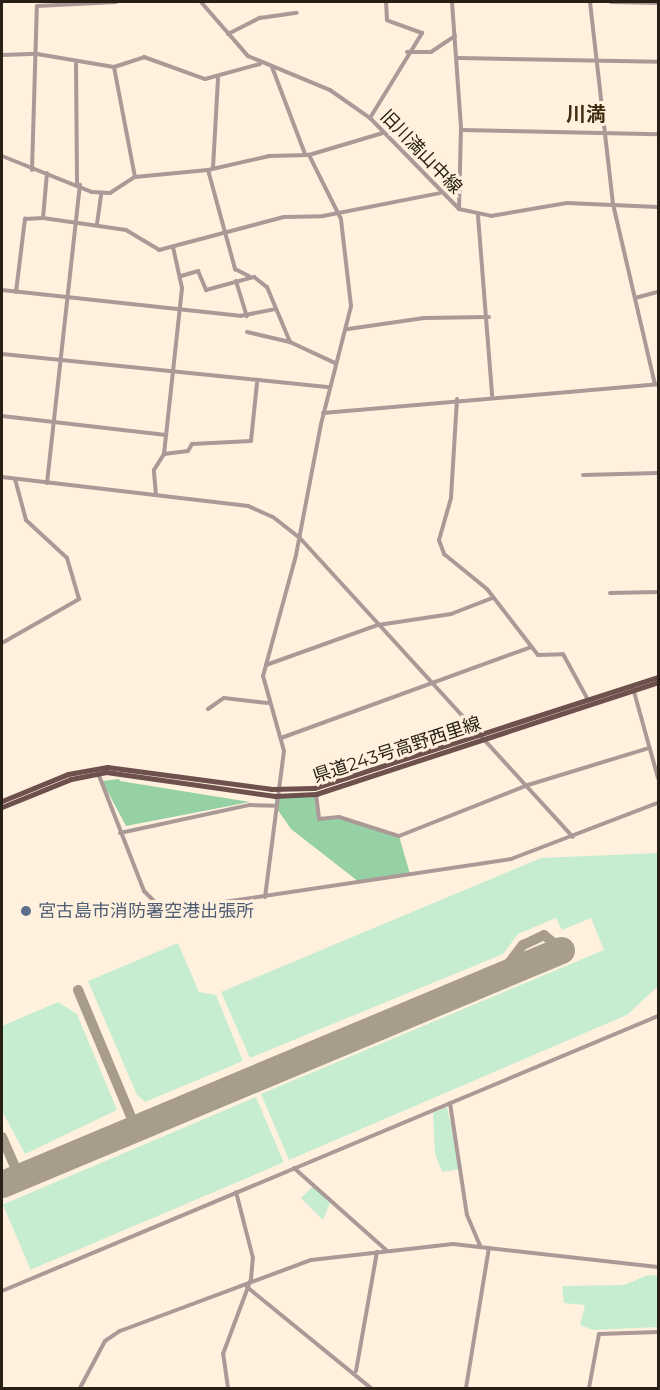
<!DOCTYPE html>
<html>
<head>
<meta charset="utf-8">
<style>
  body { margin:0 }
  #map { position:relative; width:660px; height:1390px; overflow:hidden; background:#fff1de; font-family:Montserrat,"Noto Sans JP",sans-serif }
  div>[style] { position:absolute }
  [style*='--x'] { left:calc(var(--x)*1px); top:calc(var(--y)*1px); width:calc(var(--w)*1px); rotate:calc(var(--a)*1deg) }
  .green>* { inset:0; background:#c6edcf; transform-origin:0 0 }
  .forest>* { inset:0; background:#96d1a6 }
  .taxiway>* { height:10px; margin:-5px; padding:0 5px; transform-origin:5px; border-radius:5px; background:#a89c8c }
  .runway>* { height:27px; margin:-13.5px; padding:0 13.5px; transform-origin:13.5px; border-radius:13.5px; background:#a89c8c }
  .minor>* { height:4px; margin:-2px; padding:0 2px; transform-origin:2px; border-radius:2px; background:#ab9997 }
  .major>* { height:5px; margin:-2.5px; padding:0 2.5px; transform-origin:2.5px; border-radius:2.5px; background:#6e504d }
  .dots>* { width:16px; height:16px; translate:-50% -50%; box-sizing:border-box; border:3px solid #fff1de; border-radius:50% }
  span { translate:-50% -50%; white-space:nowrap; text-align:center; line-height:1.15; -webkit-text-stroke:6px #fff1de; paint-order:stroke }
  .street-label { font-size:18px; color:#282014 }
  .service-label { font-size:18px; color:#4e5e75 }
  .left { translate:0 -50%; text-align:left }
  .neighbourhood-label { font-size:20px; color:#3f2e12; font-weight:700 }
  .frame { position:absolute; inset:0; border:3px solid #282014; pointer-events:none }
</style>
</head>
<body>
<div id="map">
  <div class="green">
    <div style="clip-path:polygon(658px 853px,658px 986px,627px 1015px,289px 1160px,261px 1094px,604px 950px,591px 918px,562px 930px,556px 918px,518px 934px,503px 954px,250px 1058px,221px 992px,541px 858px)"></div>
    <div style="clip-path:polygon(178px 943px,199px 992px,216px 995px,243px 1061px,145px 1102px,137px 1095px,88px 981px)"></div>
    <div style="clip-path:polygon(58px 1002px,77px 1014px,117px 1110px,25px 1154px,2px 1111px,2px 1026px)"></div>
    <div style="left:256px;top:1097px;width:71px;height:275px;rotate:67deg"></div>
    <div style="clip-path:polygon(447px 1107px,461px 1169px,442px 1172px,435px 1154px,433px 1113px)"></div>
    <div style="clip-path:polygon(313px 1186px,330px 1203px,323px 1220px,301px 1198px)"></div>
    <div style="clip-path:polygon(648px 1275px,658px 1276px,658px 1327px,593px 1330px,580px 1325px,585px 1305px,564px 1303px,562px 1286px,624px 1285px)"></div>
  </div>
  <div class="forest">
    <div style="clip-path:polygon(119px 779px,120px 781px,250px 802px,126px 826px,102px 781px)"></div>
    <div style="clip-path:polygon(316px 794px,319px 819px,339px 817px,399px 836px,410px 874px,359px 882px,291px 829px,275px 806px,275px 796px)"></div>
  </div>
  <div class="taxiway">
    <div style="--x:500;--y:975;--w:38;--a:-53"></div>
    <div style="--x:523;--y:945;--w:23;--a:-25"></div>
    <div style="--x:544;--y:935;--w:17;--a:40"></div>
    <div style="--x:557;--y:946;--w:10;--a:127"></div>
    <div style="--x:78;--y:990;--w:147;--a:67.3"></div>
    <div style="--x:2;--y:1137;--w:43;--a:66.4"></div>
  </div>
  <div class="runway">
    <div style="--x:2;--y:1184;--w:606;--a:-22.71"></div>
  </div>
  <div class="minor">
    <div style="--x:201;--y:2;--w:72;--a:49"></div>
    <div style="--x:248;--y:56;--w:89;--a:22.5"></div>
    <div style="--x:330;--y:90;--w:49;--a:35"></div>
    <div style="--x:370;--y:118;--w:127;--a:45.6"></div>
    <div style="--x:459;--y:209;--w:33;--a:12"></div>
    <div style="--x:491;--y:216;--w:77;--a:-9.7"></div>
    <div style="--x:567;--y:203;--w:91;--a:2.5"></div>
    <div style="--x:452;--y:2;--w:125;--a:85.9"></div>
    <div style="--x:461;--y:127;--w:82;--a:91.4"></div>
    <div style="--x:590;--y:2;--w:203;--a:83.5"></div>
    <div style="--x:613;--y:204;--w:185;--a:76.9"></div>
    <div style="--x:611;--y:2;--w:47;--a:1.2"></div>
    <div style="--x:228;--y:34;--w:36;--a:-27"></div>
    <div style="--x:260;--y:18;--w:37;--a:-8"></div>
    <div style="--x:407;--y:52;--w:24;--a:0"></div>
    <div style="--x:431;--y:52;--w:29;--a:-34"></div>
    <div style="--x:2;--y:55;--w:35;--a:-2"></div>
    <div style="--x:37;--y:54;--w:78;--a:9.6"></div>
    <div style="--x:114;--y:67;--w:32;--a:-18"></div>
    <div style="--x:144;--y:57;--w:65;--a:19.8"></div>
    <div style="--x:205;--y:79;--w:57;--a:-15.3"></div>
    <div style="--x:458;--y:58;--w:200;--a:1.1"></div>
    <div style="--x:76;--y:64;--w:119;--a:89.5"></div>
    <div style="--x:114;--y:67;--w:112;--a:79.2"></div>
    <div style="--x:272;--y:67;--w:93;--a:69.2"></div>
    <div style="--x:370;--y:118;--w:100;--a:-58.5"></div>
    <div style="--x:422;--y:33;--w:37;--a:-160"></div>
    <div style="--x:387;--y:20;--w:18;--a:-93"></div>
    <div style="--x:461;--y:130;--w:197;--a:1.2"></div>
    <div style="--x:2;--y:156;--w:97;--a:21.8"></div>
    <div style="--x:92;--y:192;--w:18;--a:3"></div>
    <div style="--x:110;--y:193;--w:30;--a:-33"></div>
    <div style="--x:135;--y:177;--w:73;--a:-5.5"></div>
    <div style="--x:208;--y:170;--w:63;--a:-12.9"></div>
    <div style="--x:269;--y:156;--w:40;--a:-1.4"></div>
    <div style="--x:309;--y:155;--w:77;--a:-16.6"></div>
    <div style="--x:213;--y:168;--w:90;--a:-86.8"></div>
    <div style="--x:32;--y:170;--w:164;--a:-88.3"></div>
    <div style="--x:37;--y:6;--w:79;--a:-2.9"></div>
    <div style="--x:208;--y:170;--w:103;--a:74.7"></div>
    <div style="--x:235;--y:269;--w:16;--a:27"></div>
    <div style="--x:47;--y:173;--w:45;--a:95.1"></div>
    <div style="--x:43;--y:218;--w:84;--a:8.2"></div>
    <div style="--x:126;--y:230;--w:39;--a:31"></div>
    <div style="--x:159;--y:250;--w:129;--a:-14.8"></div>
    <div style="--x:284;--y:217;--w:39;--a:-1"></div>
    <div style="--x:323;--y:216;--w:119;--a:-11.1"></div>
    <div style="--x:478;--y:216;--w:180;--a:85.5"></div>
    <div style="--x:97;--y:224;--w:30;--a:-82"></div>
    <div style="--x:181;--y:276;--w:18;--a:-16"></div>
    <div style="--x:198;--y:271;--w:21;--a:67"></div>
    <div style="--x:206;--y:290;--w:50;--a:-15.2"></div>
    <div style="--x:254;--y:277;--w:16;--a:38"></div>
    <div style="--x:267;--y:287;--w:60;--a:67.3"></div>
    <div style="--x:236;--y:281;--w:37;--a:73"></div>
    <div style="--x:2;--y:290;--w:239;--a:6.2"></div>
    <div style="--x:240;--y:316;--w:36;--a:-11"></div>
    <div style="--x:16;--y:292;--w:74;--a:-83"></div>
    <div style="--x:25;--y:219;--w:18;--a:-3"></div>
    <div style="--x:635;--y:298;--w:24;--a:-15"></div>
    <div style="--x:348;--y:329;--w:77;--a:-8.2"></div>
    <div style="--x:424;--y:318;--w:65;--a:-0.9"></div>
    <div style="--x:247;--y:332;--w:44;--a:13.1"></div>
    <div style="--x:290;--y:342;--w:50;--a:25"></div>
    <div style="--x:2;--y:354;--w:329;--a:5.8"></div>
    <div style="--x:457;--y:399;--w:99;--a:93.5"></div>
    <div style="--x:451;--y:498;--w:44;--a:105.9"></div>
    <div style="--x:439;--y:540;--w:15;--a:70"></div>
    <div style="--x:444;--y:554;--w:55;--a:39.1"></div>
    <div style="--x:487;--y:589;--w:83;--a:52.3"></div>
    <div style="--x:538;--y:655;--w:25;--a:-2"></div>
    <div style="--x:563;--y:654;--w:50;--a:61.4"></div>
    <div style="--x:323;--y:413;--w:336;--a:-4.9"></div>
    <div style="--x:2;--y:416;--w:165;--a:6.6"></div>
    <div style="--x:164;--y:454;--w:24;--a:-7"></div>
    <div style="--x:188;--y:451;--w:8;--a:-60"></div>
    <div style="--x:192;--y:444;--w:59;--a:-2.9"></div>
    <div style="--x:251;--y:441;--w:58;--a:-84.1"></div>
    <div style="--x:583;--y:475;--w:75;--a:-1.5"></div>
    <div style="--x:2;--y:477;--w:248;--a:6.7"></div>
    <div style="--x:248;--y:506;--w:27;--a:24"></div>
    <div style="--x:273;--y:517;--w:33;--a:38"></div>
    <div style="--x:299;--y:537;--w:406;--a:47.6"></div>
    <div style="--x:47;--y:483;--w:300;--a:-83.7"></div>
    <div style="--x:156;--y:495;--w:25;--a:-95"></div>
    <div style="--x:154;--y:470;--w:19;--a:-58"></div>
    <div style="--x:164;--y:454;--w:167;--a:-83.8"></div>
    <div style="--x:182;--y:288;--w:42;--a:-102.4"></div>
    <div style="--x:610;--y:593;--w:48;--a:-1.2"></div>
    <div style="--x:2;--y:643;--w:89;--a:-29.7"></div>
    <div style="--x:79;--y:599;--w:43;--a:-106.3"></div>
    <div style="--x:67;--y:558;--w:56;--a:-137.2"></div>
    <div style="--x:26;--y:520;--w:42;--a:-105"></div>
    <div style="--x:266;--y:665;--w:119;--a:-19.7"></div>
    <div style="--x:378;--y:625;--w:74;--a:-8.6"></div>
    <div style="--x:451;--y:614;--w:44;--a:-21.3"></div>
    <div style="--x:633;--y:688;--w:93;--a:74.5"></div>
    <div style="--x:208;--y:709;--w:19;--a:-35"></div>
    <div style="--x:224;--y:698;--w:44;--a:6.5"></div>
    <div style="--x:281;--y:738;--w:266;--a:-20"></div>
    <div style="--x:98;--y:773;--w:127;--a:68.7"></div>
    <div style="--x:144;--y:891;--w:24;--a:45"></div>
    <div style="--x:161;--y:908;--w:16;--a:4"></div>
    <div style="--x:177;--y:909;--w:338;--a:-8.5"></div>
    <div style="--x:511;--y:859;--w:157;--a:-20.9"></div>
    <div style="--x:316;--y:794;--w:25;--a:83"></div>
    <div style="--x:319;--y:819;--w:20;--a:-6"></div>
    <div style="--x:339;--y:817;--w:63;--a:17.6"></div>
    <div style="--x:399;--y:836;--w:139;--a:-21.6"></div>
    <div style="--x:528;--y:785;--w:127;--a:-17"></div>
    <div style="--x:120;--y:833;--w:133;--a:-12.2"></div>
    <div style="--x:250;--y:805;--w:25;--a:2"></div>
    <div style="--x:265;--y:897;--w:147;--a:-82.6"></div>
    <div style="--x:284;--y:751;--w:78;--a:-105.6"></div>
    <div style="--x:263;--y:676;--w:125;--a:-74.7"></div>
    <div style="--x:296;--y:555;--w:133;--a:-79.2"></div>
    <div style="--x:321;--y:424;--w:122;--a:-75.7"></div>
    <div style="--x:351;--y:306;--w:88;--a:-96.6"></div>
    <div style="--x:341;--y:219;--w:72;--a:-116.6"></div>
    <div style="--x:450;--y:1103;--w:113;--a:81.4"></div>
    <div style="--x:467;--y:1215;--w:34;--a:67"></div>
    <div style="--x:294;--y:1168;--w:123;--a:41.7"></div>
    <div style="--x:247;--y:1287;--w:160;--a:39.2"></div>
    <div style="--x:2;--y:1291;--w:711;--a:-22.74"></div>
    <div style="--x:356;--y:1371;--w:121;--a:-80"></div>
    <div style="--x:80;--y:1388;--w:53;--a:-62"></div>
    <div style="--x:105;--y:1341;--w:18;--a:-34"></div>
    <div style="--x:120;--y:1331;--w:204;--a:-20.4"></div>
    <div style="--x:311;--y:1260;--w:143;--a:-6.4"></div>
    <div style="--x:453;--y:1244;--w:206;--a:6.4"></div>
    <div style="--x:228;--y:1388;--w:34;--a:-98"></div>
    <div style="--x:223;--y:1354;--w:80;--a:-69.5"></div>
    <div style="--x:251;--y:1279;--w:21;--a:-85"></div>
    <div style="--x:253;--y:1258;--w:68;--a:-104.4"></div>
    <div style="--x:466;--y:1388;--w:142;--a:-80.7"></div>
    <div style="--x:589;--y:1388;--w:55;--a:-79.5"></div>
    <div style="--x:599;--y:1334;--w:59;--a:-1.9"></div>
  </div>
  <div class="major">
    <div style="--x:2;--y:801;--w:71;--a:-22.2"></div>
    <div style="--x:68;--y:774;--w:40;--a:-10"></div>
    <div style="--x:107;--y:767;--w:165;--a:7.6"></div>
    <div style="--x:271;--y:789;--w:43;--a:-1.3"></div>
    <div style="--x:314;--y:788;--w:361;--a:-17.9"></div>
    <div style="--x:2;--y:807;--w:74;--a:-22.1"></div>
    <div style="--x:71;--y:779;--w:36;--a:-11"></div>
    <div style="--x:106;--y:772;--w:171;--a:8.1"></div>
    <div style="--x:275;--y:796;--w:41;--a:-2.8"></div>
    <div style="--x:316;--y:794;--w:360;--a:-18.1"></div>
  </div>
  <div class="dots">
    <div style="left:26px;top:911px;background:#5c6f8a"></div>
  </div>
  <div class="street-label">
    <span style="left:421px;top:152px;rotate:46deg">旧川満山中線</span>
    <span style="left:397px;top:750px;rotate:-18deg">県道243号高野西里線</span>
  </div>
  <div class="service-label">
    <span class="left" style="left:38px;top:911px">宮古島市消防署空港出張所</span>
  </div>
  <div class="neighbourhood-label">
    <span style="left:586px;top:114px">川満</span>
  </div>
  <div class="frame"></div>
</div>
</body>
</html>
